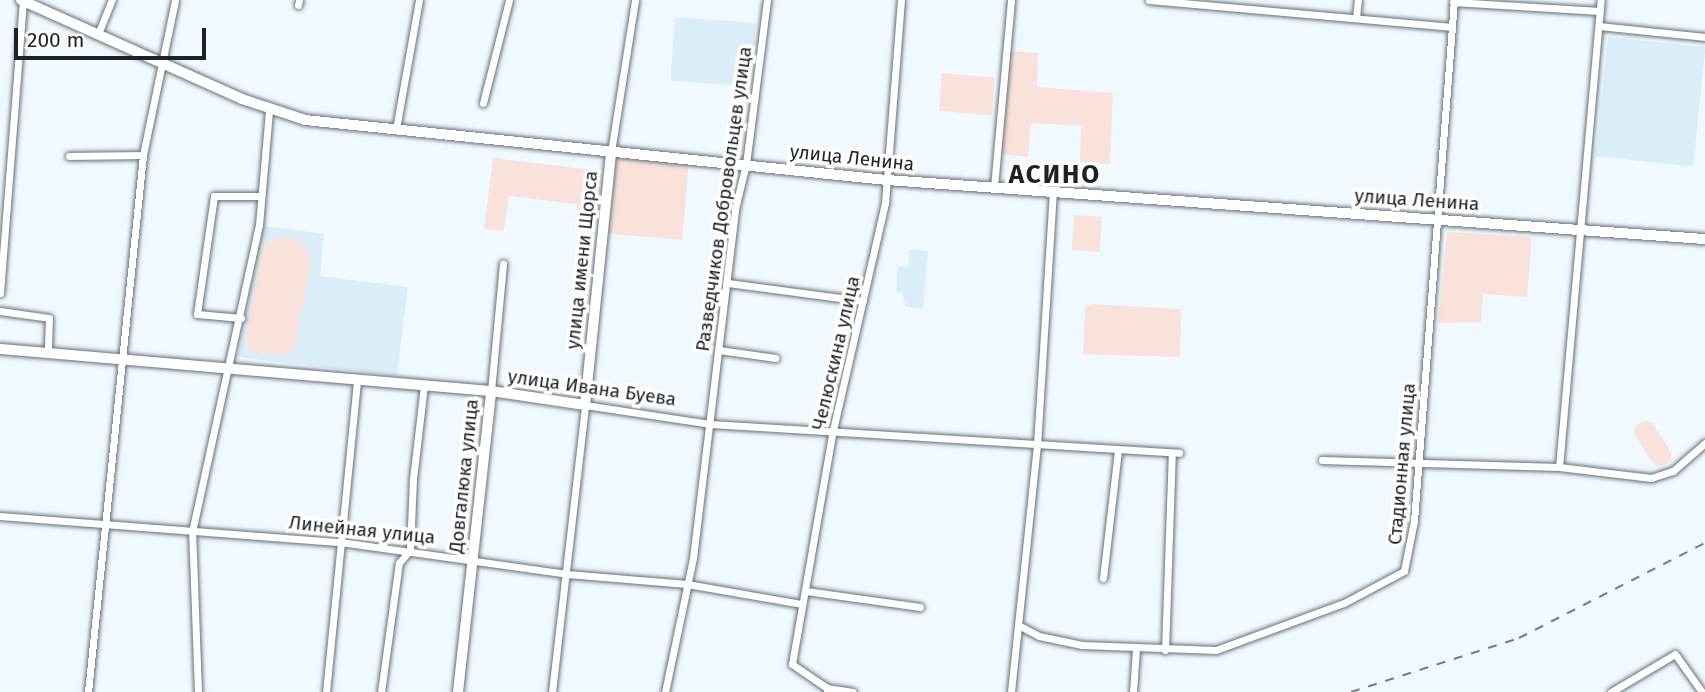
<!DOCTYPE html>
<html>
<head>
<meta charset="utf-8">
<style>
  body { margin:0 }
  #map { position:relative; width:1705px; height:692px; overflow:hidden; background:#eff9ff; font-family:"Fira Sans",sans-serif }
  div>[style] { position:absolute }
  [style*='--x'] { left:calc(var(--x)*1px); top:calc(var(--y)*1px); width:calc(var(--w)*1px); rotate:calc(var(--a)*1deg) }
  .built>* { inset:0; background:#dbedf7; transform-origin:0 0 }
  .green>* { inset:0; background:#fae2dc; transform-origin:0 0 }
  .roads { filter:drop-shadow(0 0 2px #677075) drop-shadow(0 0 2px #677075) }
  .street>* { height:7px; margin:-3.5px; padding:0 3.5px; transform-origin:3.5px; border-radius:3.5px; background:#fff }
  .secondary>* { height:10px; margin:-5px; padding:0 5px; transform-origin:5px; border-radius:5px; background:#fff }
  .rail>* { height:2px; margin-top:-1px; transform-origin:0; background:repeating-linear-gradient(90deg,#767c80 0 9px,transparent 0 18px) }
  span { translate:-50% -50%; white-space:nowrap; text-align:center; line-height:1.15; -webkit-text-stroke:7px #fff; paint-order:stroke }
  .street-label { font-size:19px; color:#1e2224 }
  .district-label { font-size:26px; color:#1e2224; font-weight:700; letter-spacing:2px }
  .scale { position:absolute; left:14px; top:28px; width:192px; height:32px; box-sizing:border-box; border:4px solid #1e2224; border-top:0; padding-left:9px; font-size:21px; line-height:24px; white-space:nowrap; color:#1e2224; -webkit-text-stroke:5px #fff; paint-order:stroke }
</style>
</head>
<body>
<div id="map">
  <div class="built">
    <div style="left:675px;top:17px;width:81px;height:64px;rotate:4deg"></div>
    <div style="left:1608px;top:37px;width:98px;height:120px;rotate:6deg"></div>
    <div style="clip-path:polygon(263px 226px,324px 234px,320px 276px,408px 287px,397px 376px,238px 357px)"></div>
    <div style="clip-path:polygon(910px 249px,928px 251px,923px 309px,906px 307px,902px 293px,896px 292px,898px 266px,908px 267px)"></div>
  </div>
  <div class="green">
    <div style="clip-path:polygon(1008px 51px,1038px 53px,1037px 87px,1113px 93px,1110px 164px,1080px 162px,1081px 126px,1031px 123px,1028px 157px,999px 154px)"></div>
    <div style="left:942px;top:73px;width:53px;height:38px;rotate:5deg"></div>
    <div style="clip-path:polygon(493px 158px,602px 171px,596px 222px,575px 220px,577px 204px,509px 196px,504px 231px,484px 229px)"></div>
    <div style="left:616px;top:158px;width:73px;height:76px;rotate:5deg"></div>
    <div style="left:1074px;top:215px;width:28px;height:35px;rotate:4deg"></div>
    <div style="clip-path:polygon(1447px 232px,1532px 237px,1527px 297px,1483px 294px,1481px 322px,1438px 323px)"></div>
    <div style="clip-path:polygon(287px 236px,303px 243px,311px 259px,295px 348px,287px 355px,255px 352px,247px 346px,246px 335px,263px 245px)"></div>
    <div style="clip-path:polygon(1092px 304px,1181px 309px,1180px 357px,1083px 354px,1085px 306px)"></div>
    <div style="clip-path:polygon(1644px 421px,1652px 422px,1671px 452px,1671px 461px,1661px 466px,1653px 464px,1634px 434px,1635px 426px)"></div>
  </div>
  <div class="roads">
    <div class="street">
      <div style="--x:1149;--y:0;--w:302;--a:5.1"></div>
      <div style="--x:1453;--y:2;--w:147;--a:3.5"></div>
      <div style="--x:298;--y:5;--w:5;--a:-79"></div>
      <div style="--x:1356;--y:18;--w:18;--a:-84"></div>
      <div style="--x:1599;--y:26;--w:107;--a:5.9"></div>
      <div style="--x:98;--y:34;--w:37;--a:-68"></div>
      <div style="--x:483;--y:103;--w:106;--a:-75.8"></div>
      <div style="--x:396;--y:129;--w:131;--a:-79.9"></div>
      <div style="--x:611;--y:152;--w:154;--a:-81"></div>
      <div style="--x:69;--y:156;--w:74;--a:-0.8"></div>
      <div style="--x:994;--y:187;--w:188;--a:-84.8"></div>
      <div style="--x:728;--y:283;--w:136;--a:7.6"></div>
      <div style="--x:0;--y:293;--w:294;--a:-85.5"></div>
      <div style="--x:0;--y:311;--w:49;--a:8.1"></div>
      <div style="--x:49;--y:318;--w:34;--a:92"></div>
      <div style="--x:241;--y:318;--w:44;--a:-174.8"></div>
      <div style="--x:197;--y:314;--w:119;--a:-81.8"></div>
      <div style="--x:214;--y:196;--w:47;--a:0"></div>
      <div style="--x:719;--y:350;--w:57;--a:8.1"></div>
      <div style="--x:491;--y:391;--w:128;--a:-84.6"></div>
      <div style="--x:1322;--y:460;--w:237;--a:1.7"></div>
      <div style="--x:1559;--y:467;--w:93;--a:6.8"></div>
      <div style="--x:1651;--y:478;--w:23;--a:-18"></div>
      <div style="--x:1673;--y:471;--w:43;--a:-41.2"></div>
      <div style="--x:1559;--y:467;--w:469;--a:-84.9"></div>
      <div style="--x:0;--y:516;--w:341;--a:4.4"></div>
      <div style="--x:340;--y:542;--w:229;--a:8"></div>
      <div style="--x:567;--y:574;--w:120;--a:4.8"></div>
      <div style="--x:687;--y:584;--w:117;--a:9.9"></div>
      <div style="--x:1103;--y:578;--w:129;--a:-83.3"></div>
      <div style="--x:806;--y:591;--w:115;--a:8"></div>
      <div style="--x:1022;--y:627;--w:19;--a:28"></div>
      <div style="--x:1039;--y:636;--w:44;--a:11.8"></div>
      <div style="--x:1082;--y:645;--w:134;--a:2.1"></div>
      <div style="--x:1216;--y:650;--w:136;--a:-20.2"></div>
      <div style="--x:1344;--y:603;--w:68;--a:-28.1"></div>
      <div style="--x:1404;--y:571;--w:51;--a:-78.7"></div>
      <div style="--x:1414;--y:521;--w:523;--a:-85.61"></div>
      <div style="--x:1165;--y:650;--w:197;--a:-88"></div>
      <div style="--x:827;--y:688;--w:26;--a:9"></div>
      <div style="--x:88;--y:692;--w:540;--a:-84.15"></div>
      <div style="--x:143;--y:155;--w:158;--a:-78.3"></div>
      <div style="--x:198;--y:692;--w:160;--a:-92.1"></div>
      <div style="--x:192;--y:532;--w:314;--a:-77.7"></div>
      <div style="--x:259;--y:225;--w:115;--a:-85"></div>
      <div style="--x:326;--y:692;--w:315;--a:-84.3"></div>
      <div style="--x:381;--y:692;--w:130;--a:-82.1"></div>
      <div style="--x:399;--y:563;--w:17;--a:-50"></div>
      <div style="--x:410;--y:550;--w:71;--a:-87.6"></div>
      <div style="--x:413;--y:479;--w:95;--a:-83.3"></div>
      <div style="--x:552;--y:692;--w:289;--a:-83.4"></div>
      <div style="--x:585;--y:405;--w:126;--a:8.6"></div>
      <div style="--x:710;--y:424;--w:470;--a:3.5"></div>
      <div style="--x:665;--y:692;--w:137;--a:-78.2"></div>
      <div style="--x:693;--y:558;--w:352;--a:-83.1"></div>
      <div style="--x:735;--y:209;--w:46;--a:-76.3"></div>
      <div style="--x:746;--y:164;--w:165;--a:-82.7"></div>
      <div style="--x:827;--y:692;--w:4;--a:-90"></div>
      <div style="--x:827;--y:688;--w:42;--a:-145.6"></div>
      <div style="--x:792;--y:664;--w:238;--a:-80.1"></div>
      <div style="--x:833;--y:430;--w:233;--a:-77.1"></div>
      <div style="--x:885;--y:203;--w:204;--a:-85.5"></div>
      <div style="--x:1011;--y:692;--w:248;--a:-84"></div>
      <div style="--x:1037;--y:445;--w:254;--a:-86.4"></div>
      <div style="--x:1133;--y:692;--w:43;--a:-86"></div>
      <div style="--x:1611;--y:692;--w:74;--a:-30.7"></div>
      <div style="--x:1675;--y:654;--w:47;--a:54.6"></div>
    </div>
    <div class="secondary">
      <div style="--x:21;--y:0;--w:242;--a:24.1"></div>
      <div style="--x:242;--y:99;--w:66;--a:18.4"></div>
      <div style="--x:305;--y:120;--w:585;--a:5.89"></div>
      <div style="--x:887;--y:180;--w:820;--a:4.13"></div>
      <div style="--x:0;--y:349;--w:493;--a:4.9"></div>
      <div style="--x:491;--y:391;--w:95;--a:8.5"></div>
      <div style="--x:585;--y:405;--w:254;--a:-84.1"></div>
      <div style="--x:458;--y:692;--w:303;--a:-83.7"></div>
    </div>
  </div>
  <div class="rail">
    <div style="--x:1351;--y:692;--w:176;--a:-17.8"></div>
    <div style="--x:1519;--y:638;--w:209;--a:-27.1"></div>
  </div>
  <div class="street-label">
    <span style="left:852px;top:158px;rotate:6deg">улица Ленина</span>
    <span style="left:724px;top:199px;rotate:-82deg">Разведчиков Добровольцев улица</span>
    <span style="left:1417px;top:200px;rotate:4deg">улица Ленина</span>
    <span style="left:582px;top:260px;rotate:-84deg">улица имени Щорса</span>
    <span style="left:836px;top:353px;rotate:-77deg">Челюскина улица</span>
    <span style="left:592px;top:388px;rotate:8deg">улица Ивана Буева</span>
    <span style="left:1402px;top:464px;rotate:-85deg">Стадионная улица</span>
    <span style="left:464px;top:476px;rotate:-84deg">Довгалюка улица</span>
    <span style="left:362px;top:530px;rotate:6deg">Линейная улица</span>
  </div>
  <div class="district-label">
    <span style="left:1055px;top:175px">АСИНО</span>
  </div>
  <div class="scale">200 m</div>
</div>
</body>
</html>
